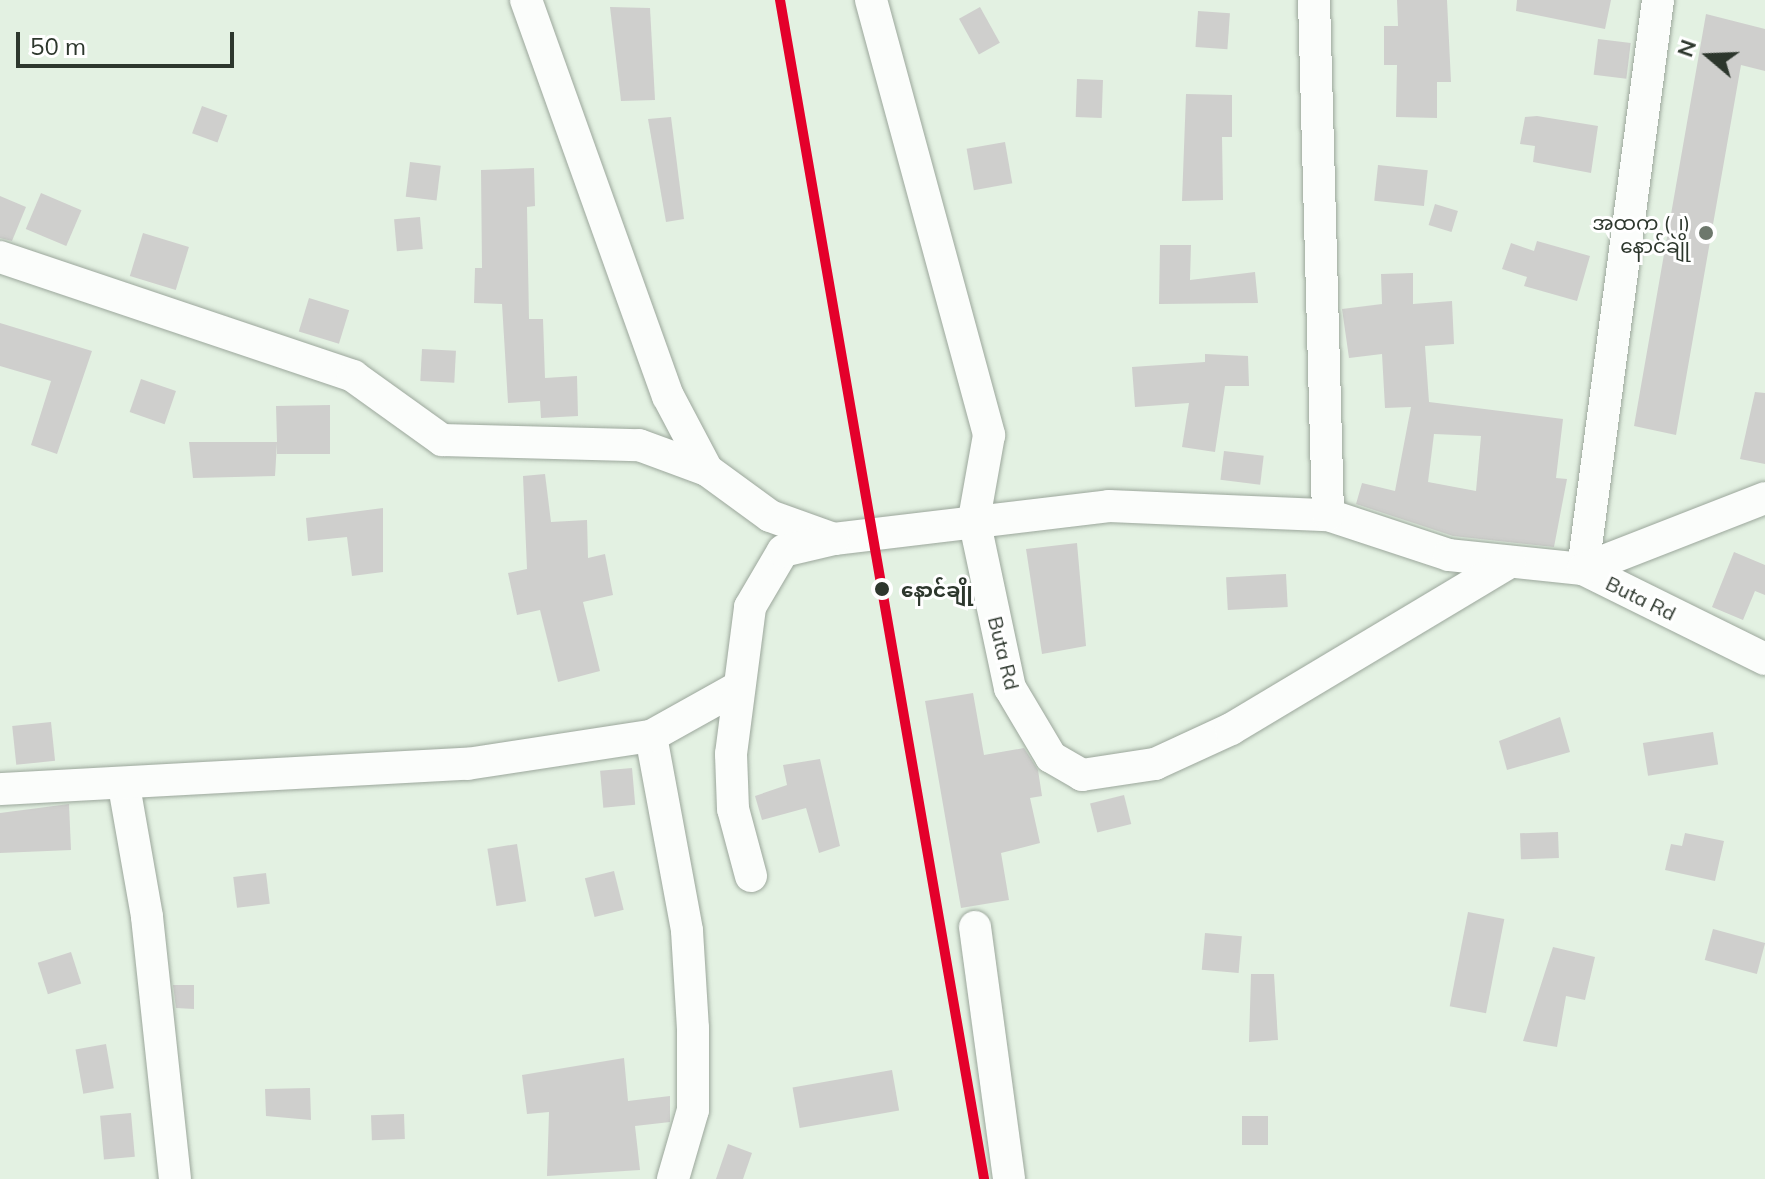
<!DOCTYPE html>
<html>
<head>
<meta charset="utf-8">
<style>
  body { margin:0 }
  #map { position:relative; width:1765px; height:1179px; overflow:hidden; background:#e3f1e2; font-family:Mulish,"Noto Sans Myanmar",sans-serif }
  div>[style] { position:absolute }
  [style*='--x'] { left:calc(var(--x)*1px); top:calc(var(--y)*1px); width:calc(var(--w)*1px); rotate:calc(var(--a)*1deg) }
  .building>* { inset:0; background:#cfcfcd; transform-origin:0 0 }
  .roads { filter:drop-shadow(0 0 2px #9ca79c) drop-shadow(0 0 2px #9ca79c) }
  .minor>* { height:32px; margin:-16px; padding:0 16px; transform-origin:16px; border-radius:16px; background:#fbfdfb }
  .rail-1>* { height:10px; margin:-5px; padding:0 5px; transform-origin:5px; border-radius:5px; background:#e4002b }
  .dots>* { width:22px; height:22px; translate:-50% -50%; box-sizing:border-box; border:4px solid #fff; border-radius:50% }
  span { translate:-50% -50%; white-space:nowrap; text-align:center; line-height:1.15; -webkit-text-stroke:6px #fff; paint-order:stroke }
  .poi-label { font-size:20px; color:#2d372d }
  .right { translate:-100% -50%; text-align:right }
  .stop-label { font-size:20px; color:#2d372d; font-weight:700 }
  .left { translate:0 -50%; text-align:left }
  .street-label { font-size:20px; color:#2d372d }
  .north { position:absolute; left:1669px; top:16px; width:80px; height:80px; -webkit-text-stroke:6px #fff; paint-order:stroke; rotate:289deg; font-size:22px; font-weight:700; line-height:32px; text-align:center; color:#2d372d }
  .north::after { content:''; display:block; margin:auto; width:28px; height:36px; background:#2d372d; clip-path:polygon(50% 0,100% 100%,50% 72%,0 100%) }
  .scale { position:absolute; left:16px; top:32px; width:218px; height:36px; box-sizing:border-box; border:4px solid #2d372d; border-top:0; padding-left:10px; font-size:24px; line-height:28px; white-space:nowrap; color:#2d372d; -webkit-text-stroke:6px #fff; paint-order:stroke }
</style>
</head>
<body>
<div id="map">
  <div class="building">
    <div style="clip-path:polygon(1397px 0,1447px 0,1451px 82px,1437px 82px,1437px 118px,1396px 117px,1397px 65px,1384px 65px,1384px 26px,1398px 26px)"></div>
    <div style="clip-path:polygon(1517px 0,1611px 0,1605px 29px,1516px 11px)"></div>
    <div style="clip-path:polygon(610px 7px,650px 8px,655px 100px,621px 101px)"></div>
    <div style="left:980px;top:7px;width:41px;height:24px;rotate:61deg"></div>
    <div style="left:1198px;top:11px;width:32px;height:36px;rotate:4deg"></div>
    <div style="clip-path:polygon(1706px 14px,1765px 29px,1765px 71px,1741px 65px,1676px 435px,1634px 426px)"></div>
    <div style="left:1598px;top:39px;width:33px;height:36px;rotate:7deg"></div>
    <div style="left:1077px;top:79px;width:26px;height:38px;rotate:2deg"></div>
    <div style="clip-path:polygon(1186px 94px,1232px 95px,1232px 137px,1222px 137px,1223px 200px,1182px 201px)"></div>
    <div style="left:202px;top:106px;width:27px;height:29px;rotate:20deg"></div>
    <div style="clip-path:polygon(1537px 116px,1598px 126px,1591px 173px,1533px 162px,1535px 146px,1520px 144px,1525px 117px)"></div>
    <div style="clip-path:polygon(671px 117px,684px 219px,666px 222px,648px 119px)"></div>
    <div style="left:1005px;top:142px;width:42px;height:39px;rotate:80deg"></div>
    <div style="left:410px;top:162px;width:31px;height:35px;rotate:7deg"></div>
    <div style="left:1378px;top:165px;width:50px;height:36px;rotate:6deg"></div>
    <div style="clip-path:polygon(534px 168px,535px 206px,527px 207px,529px 319px,543px 319px,545px 378px,577px 376px,578px 416px,541px 418px,540px 401px,508px 403px,502px 304px,474px 303px,475px 268px,482px 268px,481px 170px)"></div>
    <div style="left:41px;top:193px;width:44px;height:39px;rotate:23deg"></div>
    <div style="clip-path:polygon(0 196px,26px 207px,12px 241px,0 238px)"></div>
    <div style="left:1435px;top:204px;width:24px;height:22px;rotate:17deg"></div>
    <div style="left:420px;top:217px;width:32px;height:26px;rotate:85deg"></div>
    <div style="left:143px;top:233px;width:48px;height:45px;rotate:17deg"></div>
    <div style="clip-path:polygon(1537px 241px,1590px 256px,1577px 301px,1524px 286px,1527px 277px,1502px 269px,1511px 243px,1534px 251px)"></div>
    <div style="clip-path:polygon(1160px 245px,1191px 245px,1190px 280px,1255px 272px,1258px 303px,1159px 304px)"></div>
    <div style="clip-path:polygon(evenodd,1413px 273px,1413px 304px,1452px 301px,1454px 344px,1425px 346px,1429px 402px,1563px 419px,1556px 478px,1567px 479px,1554px 547px,1453px 536px,1356px 504px,1362px 483px,1395px 491px,1411px 407px,1385px 408px,1382px 354px,1349px 358px,1342px 309px,1382px 304px,1381px 274px,1413px 273px,1434px 434px,1481px 436px,1476px 491px,1428px 482px,1434px 434px)"></div>
    <div style="left:309px;top:298px;width:42px;height:35px;rotate:17deg"></div>
    <div style="clip-path:polygon(0 323px,92px 351px,57px 454px,31px 445px,51px 381px,0 366px)"></div>
    <div style="left:422px;top:349px;width:34px;height:32px;rotate:3deg"></div>
    <div style="clip-path:polygon(1205px 354px,1248px 356px,1249px 386px,1225px 386px,1215px 452px,1182px 447px,1189px 403px,1135px 407px,1132px 367px,1205px 362px)"></div>
    <div style="left:141px;top:379px;width:37px;height:35px;rotate:19deg"></div>
    <div style="clip-path:polygon(1755px 392px,1765px 393px,1765px 464px,1740px 459px)"></div>
    <div style="clip-path:polygon(330px 405px,330px 454px,277px 454px,277px 443px,275px 476px,193px 478px,189px 442px,277px 442px,276px 406px)"></div>
    <div style="left:1224px;top:451px;width:40px;height:29px;rotate:7deg"></div>
    <div style="clip-path:polygon(545px 474px,551px 522px,587px 520px,588px 558px,605px 554px,613px 595px,583px 602px,600px 671px,558px 682px,540px 610px,517px 615px,508px 573px,527px 569px,523px 476px)"></div>
    <div style="clip-path:polygon(383px 508px,383px 572px,352px 576px,347px 537px,308px 541px,306px 518px)"></div>
    <div style="clip-path:polygon(1077px 543px,1086px 646px,1042px 654px,1026px 549px)"></div>
    <div style="clip-path:polygon(1734px 552px,1765px 565px,1765px 595px,1755px 591px,1743px 620px,1712px 607px)"></div>
    <div style="left:1286px;top:574px;width:33px;height:60px;rotate:87deg"></div>
    <div style="clip-path:polygon(973px 693px,984px 755px,1024px 748px,1038px 770px,1042px 796px,1030px 798px,1040px 843px,1001px 853px,1009px 900px,961px 908px,925px 701px)"></div>
    <div style="clip-path:polygon(1560px 717px,1570px 752px,1507px 770px,1499px 741px)"></div>
    <div style="left:51px;top:722px;width:39px;height:39px;rotate:84deg"></div>
    <div style="left:1713px;top:732px;width:33px;height:71px;rotate:81deg"></div>
    <div style="clip-path:polygon(820px 759px,840px 846px,819px 853px,806px 808px,762px 820px,755px 796px,787px 785px,783px 765px)"></div>
    <div style="left:632px;top:768px;width:37px;height:32px;rotate:85deg"></div>
    <div style="left:1124px;top:795px;width:30px;height:35px;rotate:76deg"></div>
    <div style="clip-path:polygon(69px 804px,71px 850px,0 853px,0 813px)"></div>
    <div style="left:1558px;top:832px;width:26px;height:38px;rotate:88deg"></div>
    <div style="clip-path:polygon(1685px 833px,1724px 841px,1715px 881px,1665px 870px,1671px 844px,1682px 846px)"></div>
    <div style="left:517px;top:844px;width:58px;height:30px;rotate:81deg"></div>
    <div style="left:614px;top:871px;width:40px;height:30px;rotate:76deg"></div>
    <div style="left:266px;top:873px;width:31px;height:33px;rotate:83deg"></div>
    <div style="left:1468px;top:912px;width:37px;height:96px;rotate:11deg"></div>
    <div style="left:1713px;top:929px;width:54px;height:32px;rotate:15deg"></div>
    <div style="left:1205px;top:933px;width:37px;height:37px;rotate:5deg"></div>
    <div style="clip-path:polygon(1553px 947px,1595px 957px,1585px 1000px,1566px 996px,1557px 1047px,1523px 1041px)"></div>
    <div style="left:71px;top:952px;width:33px;height:35px;rotate:72deg"></div>
    <div style="clip-path:polygon(1251px 974px,1274px 974px,1278px 1040px,1249px 1042px)"></div>
    <div style="clip-path:polygon(173px 985px,194px 985px,194px 1009px,176px 1008px)"></div>
    <div style="left:106px;top:1044px;width:45px;height:31px;rotate:80deg"></div>
    <div style="clip-path:polygon(624px 1058px,628px 1101px,670px 1096px,670px 1122px,635px 1126px,640px 1170px,547px 1176px,549px 1112px,527px 1114px,522px 1075px)"></div>
    <div style="left:892px;top:1070px;width:41px;height:101px;rotate:80deg"></div>
    <div style="clip-path:polygon(310px 1088px,311px 1120px,266px 1116px,265px 1089px)"></div>
    <div style="left:131px;top:1113px;width:44px;height:31px;rotate:85deg"></div>
    <div style="left:404px;top:1114px;width:25px;height:33px;rotate:88deg"></div>
    <div style="left:1268px;top:1116px;width:29px;height:26px;rotate:90deg"></div>
    <div style="clip-path:polygon(728px 1144px,752px 1153px,743px 1179px,716px 1179px)"></div>
  </div>
  <div class="roads">
    <div class="minor">
      <div style="--x:526;--y:0;--w:421;--a:70.3"></div>
      <div style="--x:668;--y:396;--w:84;--a:62.2"></div>
      <div style="--x:707;--y:470;--w:78;--a:36.1"></div>
      <div style="--x:770;--y:516;--w:68;--a:19.8"></div>
      <div style="--x:834;--y:539;--w:277;--a:-6.8"></div>
      <div style="--x:1109;--y:506;--w:219;--a:2.4"></div>
      <div style="--x:1328;--y:515;--w:127;--a:18.3"></div>
      <div style="--x:1449;--y:555;--w:135;--a:6"></div>
      <div style="--x:1583;--y:569;--w:203;--a:26.3"></div>
      <div style="--x:871;--y:0;--w:451;--a:74.8"></div>
      <div style="--x:989;--y:435;--w:85;--a:100.1"></div>
      <div style="--x:974;--y:519;--w:173;--a:78"></div>
      <div style="--x:1010;--y:688;--w:80;--a:59.3"></div>
      <div style="--x:1051;--y:757;--w:36;--a:30"></div>
      <div style="--x:1082;--y:775;--w:74;--a:-8.6"></div>
      <div style="--x:1155;--y:764;--w:84;--a:-24.7"></div>
      <div style="--x:1231;--y:729;--w:325;--a:-30.9"></div>
      <div style="--x:1314;--y:0;--w:515;--a:88.44"></div>
      <div style="--x:1658;--y:0;--w:574;--a:97.51"></div>
      <div style="--x:1583;--y:569;--w:195;--a:-21.3"></div>
      <div style="--x:0;--y:257;--w:373;--a:18.6"></div>
      <div style="--x:353;--y:376;--w:110;--a:35.7"></div>
      <div style="--x:442;--y:440;--w:197;--a:1.5"></div>
      <div style="--x:639;--y:445;--w:72;--a:20.2"></div>
      <div style="--x:651;--y:736;--w:198;--a:79.5"></div>
      <div style="--x:687;--y:931;--w:97;--a:86.5"></div>
      <div style="--x:693;--y:1028;--w:82;--a:90"></div>
      <div style="--x:693;--y:1110;--w:72;--a:106.2"></div>
      <div style="--x:124;--y:786;--w:133;--a:80"></div>
      <div style="--x:147;--y:917;--w:263;--a:83.9"></div>
      <div style="--x:0;--y:789;--w:468;--a:-3.1"></div>
      <div style="--x:467;--y:764;--w:186;--a:-8.7"></div>
      <div style="--x:651;--y:736;--w:98;--a:-29.2"></div>
      <div style="--x:751;--y:876;--w:69;--a:-105"></div>
      <div style="--x:733;--y:809;--w:55;--a:-92.1"></div>
      <div style="--x:731;--y:754;--w:148;--a:-82.6"></div>
      <div style="--x:750;--y:607;--w:65;--a:-59.5"></div>
      <div style="--x:783;--y:551;--w:52;--a:-13.2"></div>
      <div style="--x:975;--y:927;--w:254;--a:82.3"></div>
    </div>
  </div>
  <div class="rail-1">
    <div style="--x:780;--y:0;--w:1197;--a:80.18"></div>
  </div>
  <div class="dots">
    <div style="left:1706px;top:233px;background:#6d786c"></div>
    <div style="left:882px;top:589px;background:#2d372d"></div>
  </div>
  <div class="poi-label">
    <span class="right" style="left:1690px;top:234px">အထက (၂)<br>နောင်ချို</span>
  </div>
  <div class="stop-label">
    <span class="left" style="left:901px;top:589px">နောင်ချို</span>
  </div>
  <div class="street-label">
    <span style="left:1641px;top:598px;rotate:26deg">Buta Rd</span>
    <span style="left:1004px;top:653px;rotate:76deg">Buta Rd</span>
  </div>
  <div class="north">N</div>
  <div class="scale">50 m</div>
</div>
</body>
</html>
